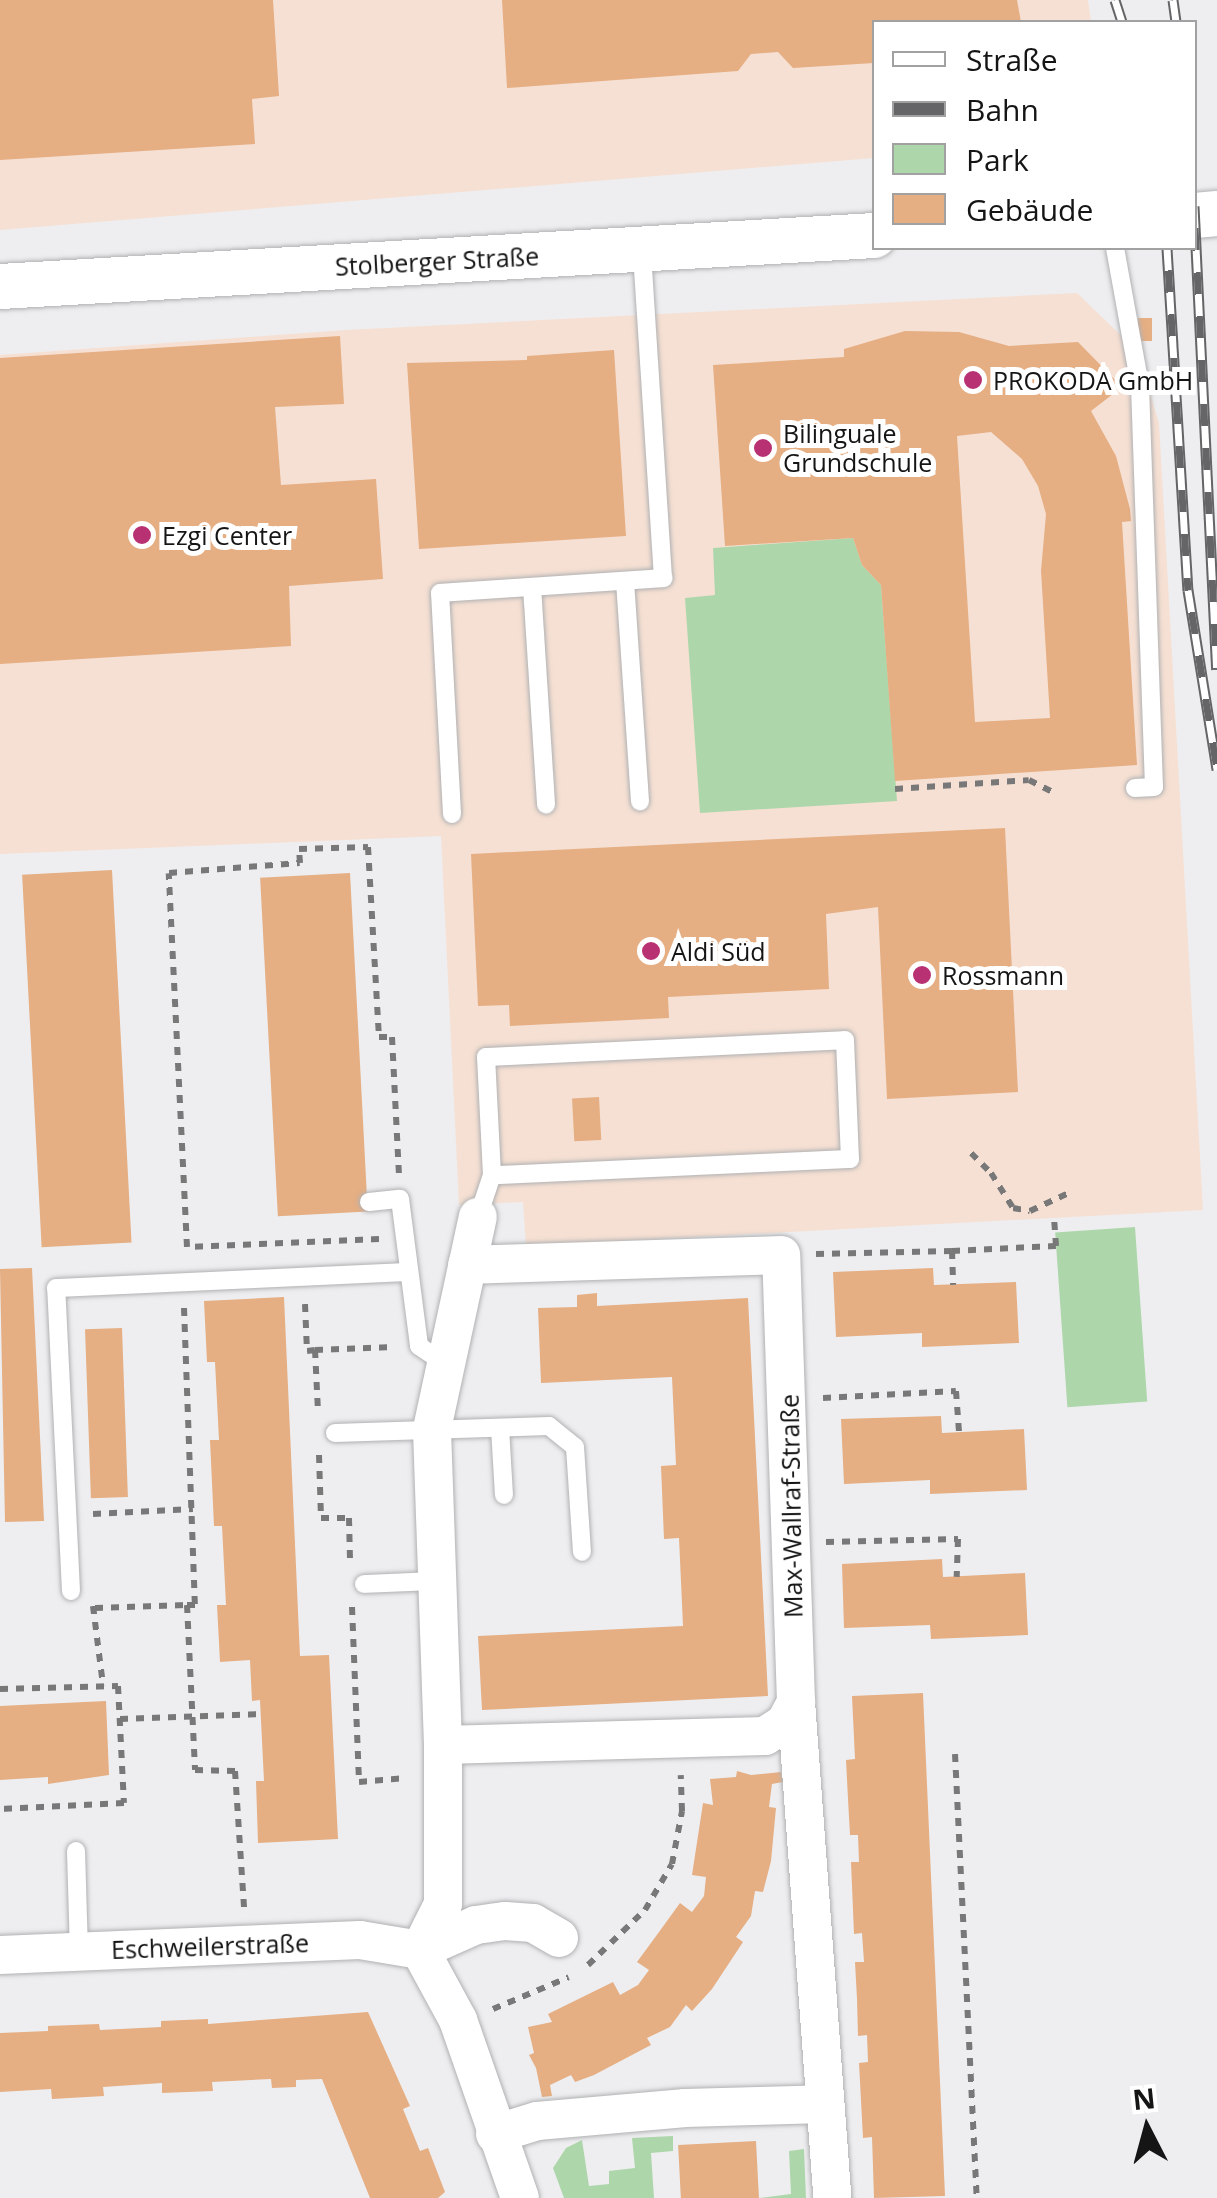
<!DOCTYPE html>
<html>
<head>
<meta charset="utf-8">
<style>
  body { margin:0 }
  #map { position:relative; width:1217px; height:2198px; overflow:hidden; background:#eeeef0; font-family:"Open Sans",sans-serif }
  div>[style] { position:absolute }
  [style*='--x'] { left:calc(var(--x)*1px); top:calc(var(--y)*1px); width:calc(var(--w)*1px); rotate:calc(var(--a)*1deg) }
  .commercial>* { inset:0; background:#f6e0d3 }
  .green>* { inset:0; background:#add7aa; transform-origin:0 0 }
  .building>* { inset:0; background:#e5ae83; transform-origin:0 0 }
  .path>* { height:6px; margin-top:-3px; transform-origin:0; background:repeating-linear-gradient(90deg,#787879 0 8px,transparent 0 16px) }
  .roads { filter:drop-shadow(0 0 2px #b0b1b3) drop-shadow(0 0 2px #b0b1b3) }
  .service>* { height:18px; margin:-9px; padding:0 9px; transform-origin:9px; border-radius:9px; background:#fff }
  .minor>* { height:38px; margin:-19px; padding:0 19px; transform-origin:19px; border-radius:19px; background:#fff }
  .tertiary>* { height:45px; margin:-22.5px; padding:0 22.5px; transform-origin:22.5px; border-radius:22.5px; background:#fff }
  .rail>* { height:11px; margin-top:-5.5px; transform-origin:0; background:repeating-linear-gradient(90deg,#fff 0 22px,#656567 0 44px); box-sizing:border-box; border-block:2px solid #656567 }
  .dots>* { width:28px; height:28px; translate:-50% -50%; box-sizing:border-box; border:5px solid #fff; border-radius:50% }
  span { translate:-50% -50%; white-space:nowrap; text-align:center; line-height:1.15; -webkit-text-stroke:10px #fff; paint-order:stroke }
  .street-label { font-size:25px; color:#151516 }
  .poi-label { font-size:25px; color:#151516 }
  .left { translate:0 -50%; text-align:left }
  .legend { position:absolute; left:872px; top:20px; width:325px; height:230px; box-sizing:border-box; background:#fff; border:2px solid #a1a1a2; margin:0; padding:12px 18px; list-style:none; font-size:30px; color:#151516 }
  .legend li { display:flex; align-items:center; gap:20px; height:50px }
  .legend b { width:50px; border:2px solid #a1a1a2 }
  .north { position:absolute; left:1097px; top:2078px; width:100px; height:100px; -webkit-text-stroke:8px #fff; paint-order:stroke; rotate:354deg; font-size:28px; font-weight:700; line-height:40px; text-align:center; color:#151516 }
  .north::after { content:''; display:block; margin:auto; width:35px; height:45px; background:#151516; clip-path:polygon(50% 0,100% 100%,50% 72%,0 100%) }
</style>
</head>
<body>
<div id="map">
  <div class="commercial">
    <div style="clip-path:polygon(0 0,1088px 0,1091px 22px,874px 22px,874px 158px,0 230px)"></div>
    <div style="clip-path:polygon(1077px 293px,1137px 351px,1159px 423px,1203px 1210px,526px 1246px,523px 1202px,459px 1205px,441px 836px,0 854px,0 355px,346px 330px)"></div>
  </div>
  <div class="green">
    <div style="clip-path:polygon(853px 538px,862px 565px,881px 585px,897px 801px,700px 813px,685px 598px,715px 595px,713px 548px)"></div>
    <div style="left:1135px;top:1227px;width:175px;height:80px;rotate:86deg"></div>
    <div style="clip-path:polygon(673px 2136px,673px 2151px,651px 2153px,654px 2198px,564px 2198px,553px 2168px,566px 2148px,582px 2140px,589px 2186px,609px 2184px,609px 2171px,635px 2168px,632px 2138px)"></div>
    <div style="clip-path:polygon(804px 2149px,806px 2198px,759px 2198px,791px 2194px,789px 2151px)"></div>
  </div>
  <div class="building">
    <div style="clip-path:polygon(0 0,273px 0,279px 96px,252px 99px,255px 144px,0 160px)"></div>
    <div style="clip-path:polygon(502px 0,1017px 0,1021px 22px,874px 22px,874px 63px,793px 68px,778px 52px,751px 54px,738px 71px,507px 88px)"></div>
    <div style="left:1138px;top:318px;width:14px;height:23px"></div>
    <div style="clip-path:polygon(evenodd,905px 331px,959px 332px,1009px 346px,1078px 342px,1122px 387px,1091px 411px,1116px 456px,1130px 509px,1131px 521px,1122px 522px,1137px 765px,895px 781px,881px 585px,862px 565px,853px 538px,725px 546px,713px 365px,844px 357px,844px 349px,905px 331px,991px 432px,1022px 459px,1038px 486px,1046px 514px,1041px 571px,1050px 718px,975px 722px,957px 436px,991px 432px)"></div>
    <div style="clip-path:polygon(340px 336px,344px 404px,275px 407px,281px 485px,376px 479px,383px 579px,289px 586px,291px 646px,0 664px,0 358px)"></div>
    <div style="clip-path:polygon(614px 350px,626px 536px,419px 549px,407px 363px,527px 360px,527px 356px)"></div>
    <div style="clip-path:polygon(1005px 828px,1018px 1092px,887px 1099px,878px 907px,826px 914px,829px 989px,668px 997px,669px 1018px,510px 1026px,509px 1005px,478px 1006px,471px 854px)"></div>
    <div style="left:112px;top:870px;width:373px;height:90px;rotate:87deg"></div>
    <div style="left:350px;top:873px;width:339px;height:90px;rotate:87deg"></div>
    <div style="left:599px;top:1097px;width:43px;height:27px;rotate:87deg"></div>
    <div style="clip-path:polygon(32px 1268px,44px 1521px,5px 1522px,0 1269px)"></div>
    <div style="clip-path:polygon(933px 1268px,934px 1285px,1016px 1282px,1019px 1343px,922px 1347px,922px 1333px,836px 1337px,833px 1272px)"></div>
    <div style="clip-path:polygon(597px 1293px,597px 1306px,748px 1298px,768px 1696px,482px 1710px,478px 1636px,683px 1626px,679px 1538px,664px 1539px,661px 1466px,676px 1465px,672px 1377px,541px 1383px,538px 1308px,577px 1307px,577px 1295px)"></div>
    <div style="clip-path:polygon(284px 1297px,300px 1656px,329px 1655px,338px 1839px,258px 1843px,256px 1781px,264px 1781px,260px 1700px,252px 1701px,250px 1660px,220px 1662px,217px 1605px,226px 1605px,224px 1565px,222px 1526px,214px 1526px,210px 1440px,219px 1440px,215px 1362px,207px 1362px,204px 1301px)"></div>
    <div style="left:122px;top:1328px;width:169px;height:37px;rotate:88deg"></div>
    <div style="clip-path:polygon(941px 1416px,942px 1433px,1024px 1429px,1027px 1490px,930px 1494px,930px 1480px,844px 1484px,841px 1419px)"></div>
    <div style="clip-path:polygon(942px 1559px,943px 1577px,1025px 1573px,1028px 1635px,931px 1639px,930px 1625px,844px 1628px,842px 1564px)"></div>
    <div style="clip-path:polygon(923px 1693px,945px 2196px,874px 2198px,872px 2137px,863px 2138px,859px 2063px,868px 2062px,867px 2035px,858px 2036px,857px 1999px,855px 1962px,864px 1962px,862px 1933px,854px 1934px,851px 1862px,859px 1862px,858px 1835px,850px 1835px,848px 1799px,846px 1760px,855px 1759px,852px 1696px)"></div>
    <div style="clip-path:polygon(106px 1701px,109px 1775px,48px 1784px,48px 1777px,0 1780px,0 1706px)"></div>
    <div style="clip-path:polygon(737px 1771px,751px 1775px,781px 1772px,783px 1782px,772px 1784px,769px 1807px,776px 1808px,771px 1861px,763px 1892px,755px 1891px,751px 1916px,736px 1937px,743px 1942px,712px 1989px,692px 2011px,686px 2005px,670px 2027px,647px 2038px,651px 2045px,594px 2075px,575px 2082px,571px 2075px,550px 2085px,552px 2096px,542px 2097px,536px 2068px,529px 2055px,534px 2053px,528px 2027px,552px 2022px,548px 2014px,613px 1982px,620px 1995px,638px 1985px,649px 1970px,637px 1962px,659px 1932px,680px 1903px,692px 1912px,704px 1896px,706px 1877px,692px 1875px,703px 1803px,713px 1805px,710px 1779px,736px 1777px)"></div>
    <div style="clip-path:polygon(368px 2012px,410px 2106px,403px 2109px,420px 2151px,428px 2148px,445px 2192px,438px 2198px,370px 2198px,322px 2079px,296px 2080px,296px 2087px,272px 2088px,271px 2079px,212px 2082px,213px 2091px,162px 2093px,162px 2083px,103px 2087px,104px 2096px,52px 2099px,51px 2089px,0 2092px,0 2033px,48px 2031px,48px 2026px,99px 2024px,100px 2030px,161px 2027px,161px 2021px,208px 2019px,208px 2024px)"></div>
    <div style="left:756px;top:2141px;width:57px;height:78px;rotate:87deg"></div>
  </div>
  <div class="path">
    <div style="--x:895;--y:789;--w:134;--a:-3.8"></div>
    <div style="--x:1029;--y:780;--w:27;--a:27"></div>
    <div style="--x:971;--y:1153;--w:28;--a:45"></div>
    <div style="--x:991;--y:1173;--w:41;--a:57.8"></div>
    <div style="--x:1013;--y:1208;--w:17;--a:10"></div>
    <div style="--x:1030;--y:1211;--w:45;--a:-24.9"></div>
    <div style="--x:379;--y:1239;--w:192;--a:177.6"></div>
    <div style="--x:187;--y:1247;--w:374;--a:-92.8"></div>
    <div style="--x:169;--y:873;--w:131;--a:-4.4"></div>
    <div style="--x:300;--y:863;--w:14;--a:-94"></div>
    <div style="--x:299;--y:849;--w:69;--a:-1.7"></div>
    <div style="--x:368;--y:847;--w:190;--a:86.7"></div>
    <div style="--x:379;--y:1037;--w:13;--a:0"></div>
    <div style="--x:392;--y:1037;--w:137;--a:87.1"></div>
    <div style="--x:952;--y:1251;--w:104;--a:-2.8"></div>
    <div style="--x:1056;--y:1246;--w:28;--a:-94"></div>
    <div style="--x:816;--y:1254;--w:136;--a:-1.3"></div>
    <div style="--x:952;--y:1251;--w:34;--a:88"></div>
    <div style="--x:305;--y:1304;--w:47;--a:87.6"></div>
    <div style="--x:307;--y:1351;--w:8;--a:-7"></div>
    <div style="--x:315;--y:1350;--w:62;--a:87.2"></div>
    <div style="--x:184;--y:1308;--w:297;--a:87.9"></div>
    <div style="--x:195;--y:1605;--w:8;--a:180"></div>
    <div style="--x:187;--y:1605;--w:165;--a:87.2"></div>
    <div style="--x:195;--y:1770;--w:40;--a:1.4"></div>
    <div style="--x:235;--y:1771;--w:137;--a:86.2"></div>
    <div style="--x:315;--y:1350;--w:79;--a:-2.2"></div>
    <div style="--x:823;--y:1398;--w:133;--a:-3"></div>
    <div style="--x:956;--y:1391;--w:41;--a:85.8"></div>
    <div style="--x:319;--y:1455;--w:63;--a:88.2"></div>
    <div style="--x:321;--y:1518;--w:28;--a:0"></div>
    <div style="--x:349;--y:1518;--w:41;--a:88.6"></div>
    <div style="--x:93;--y:1514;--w:100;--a:-2.9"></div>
    <div style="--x:826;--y:1542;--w:132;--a:-1.3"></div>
    <div style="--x:958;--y:1539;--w:38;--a:92"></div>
    <div style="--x:93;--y:1606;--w:80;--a:82.8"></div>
    <div style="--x:352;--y:1607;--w:175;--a:87.7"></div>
    <div style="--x:359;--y:1782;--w:47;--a:-4.9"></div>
    <div style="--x:95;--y:1608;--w:92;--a:-1.9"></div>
    <div style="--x:0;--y:1689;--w:118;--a:-1.5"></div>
    <div style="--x:118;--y:1686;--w:117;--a:87.1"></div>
    <div style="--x:124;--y:1803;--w:124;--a:177.2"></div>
    <div style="--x:120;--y:1719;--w:141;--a:-2"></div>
    <div style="--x:955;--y:1754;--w:445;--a:87.2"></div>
    <div style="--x:588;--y:1965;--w:79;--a:-44"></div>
    <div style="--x:645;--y:1910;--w:53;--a:-59.6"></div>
    <div style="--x:672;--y:1864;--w:54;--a:-79.3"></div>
    <div style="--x:682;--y:1811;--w:36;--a:-92"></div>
    <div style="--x:493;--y:2009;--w:82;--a:-22.8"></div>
  </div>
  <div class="roads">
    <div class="service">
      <div style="--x:1115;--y:248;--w:140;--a:79.7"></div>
      <div style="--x:1140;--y:386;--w:401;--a:88"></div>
      <div style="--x:1154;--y:787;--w:19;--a:177"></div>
      <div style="--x:625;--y:581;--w:221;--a:86.1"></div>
      <div style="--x:532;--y:587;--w:218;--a:86.3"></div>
      <div style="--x:452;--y:814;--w:221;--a:-93.1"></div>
      <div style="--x:440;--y:593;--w:224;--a:-3.8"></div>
      <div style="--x:663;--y:578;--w:330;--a:-93.7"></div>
      <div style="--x:369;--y:1202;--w:31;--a:-6"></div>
      <div style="--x:400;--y:1199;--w:148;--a:82.6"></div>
      <div style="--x:419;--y:1346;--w:32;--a:34"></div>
      <div style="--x:478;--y:1217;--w:44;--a:-71.6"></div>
      <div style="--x:492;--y:1175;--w:118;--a:-92.9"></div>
      <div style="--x:486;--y:1057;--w:359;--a:-2.7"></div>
      <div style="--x:845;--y:1040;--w:119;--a:87.6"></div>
      <div style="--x:850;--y:1159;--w:358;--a:177.4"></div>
      <div style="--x:500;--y:1428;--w:67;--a:86.6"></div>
      <div style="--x:335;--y:1433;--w:214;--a:-1.9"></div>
      <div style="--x:549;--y:1426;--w:33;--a:39"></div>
      <div style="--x:575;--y:1447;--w:105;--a:86.2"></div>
      <div style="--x:364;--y:1584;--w:73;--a:-2.4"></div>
      <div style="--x:71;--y:1591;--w:303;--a:-92.8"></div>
      <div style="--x:56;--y:1288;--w:353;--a:-2.6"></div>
      <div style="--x:76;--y:1851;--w:101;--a:88.3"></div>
    </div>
    <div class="minor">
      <div style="--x:796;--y:1702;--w:497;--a:85.8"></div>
      <div style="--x:443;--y:1745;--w:322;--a:-1.6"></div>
      <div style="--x:765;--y:1736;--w:24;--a:-33"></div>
      <div style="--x:785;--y:1723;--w:24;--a:-62"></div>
      <div style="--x:796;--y:1702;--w:447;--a:-91.9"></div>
      <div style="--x:781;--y:1255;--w:314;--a:178.2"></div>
      <div style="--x:420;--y:1950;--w:51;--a:-63.4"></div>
      <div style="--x:443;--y:1904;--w:159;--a:-90"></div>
      <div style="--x:443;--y:1745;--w:316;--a:-92"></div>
      <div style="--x:432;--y:1429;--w:217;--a:-77.8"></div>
      <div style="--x:420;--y:1950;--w:80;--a:61.5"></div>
      <div style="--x:458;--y:2020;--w:188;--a:70.8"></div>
      <div style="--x:0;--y:1955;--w:360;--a:-2.4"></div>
      <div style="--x:360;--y:1940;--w:61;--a:9.5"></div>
      <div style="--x:420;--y:1950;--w:61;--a:-24.1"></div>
      <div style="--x:476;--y:1925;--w:29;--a:-8"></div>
      <div style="--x:505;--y:1921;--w:28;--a:4"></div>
      <div style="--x:533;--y:1923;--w:30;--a:30"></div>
      <div style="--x:495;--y:2134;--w:44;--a:-17.2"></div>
      <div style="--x:537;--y:2121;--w:149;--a:-5"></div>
      <div style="--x:685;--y:2108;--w:139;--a:-1.6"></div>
    </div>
    <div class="tertiary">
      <div style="--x:1194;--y:215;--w:23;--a:-5"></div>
      <div style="--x:0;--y:286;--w:875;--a:-3.34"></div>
    </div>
  </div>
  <div class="rail">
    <div style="--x:1115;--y:0;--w:23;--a:72"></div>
    <div style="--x:1173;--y:0;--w:22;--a:82"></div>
    <div style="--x:1194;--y:206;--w:464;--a:87.2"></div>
    <div style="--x:1167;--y:248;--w:343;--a:86.5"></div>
    <div style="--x:1188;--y:590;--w:182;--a:80.8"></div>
  </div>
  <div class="dots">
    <div style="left:973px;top:380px;background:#b83172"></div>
    <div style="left:763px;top:448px;background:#b83172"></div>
    <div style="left:142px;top:535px;background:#b83172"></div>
    <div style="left:651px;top:951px;background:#b83172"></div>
    <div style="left:922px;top:975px;background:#b83172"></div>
  </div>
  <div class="street-label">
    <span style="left:437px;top:261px;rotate:-3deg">Stolberger Straße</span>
    <span style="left:791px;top:1506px;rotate:-91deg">Max-Wallraf-Straße</span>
    <span style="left:210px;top:1946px;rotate:-2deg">Eschweilerstraße</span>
  </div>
  <div class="poi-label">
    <span class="left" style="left:993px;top:380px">PROKODA GmbH</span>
    <span class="left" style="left:783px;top:448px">Bilinguale<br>Grundschule</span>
    <span class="left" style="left:162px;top:535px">Ezgi Center</span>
    <span class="left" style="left:671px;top:951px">Aldi Süd</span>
    <span class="left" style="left:942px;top:975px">Rossmann</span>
  </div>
  <ul class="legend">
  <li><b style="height:12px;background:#fff"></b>Straße</li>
  <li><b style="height:12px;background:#656567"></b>Bahn</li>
  <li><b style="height:28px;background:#add7aa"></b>Park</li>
  <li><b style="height:28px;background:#e5ae83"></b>Gebäude</li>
  </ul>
  <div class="north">N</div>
</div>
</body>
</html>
